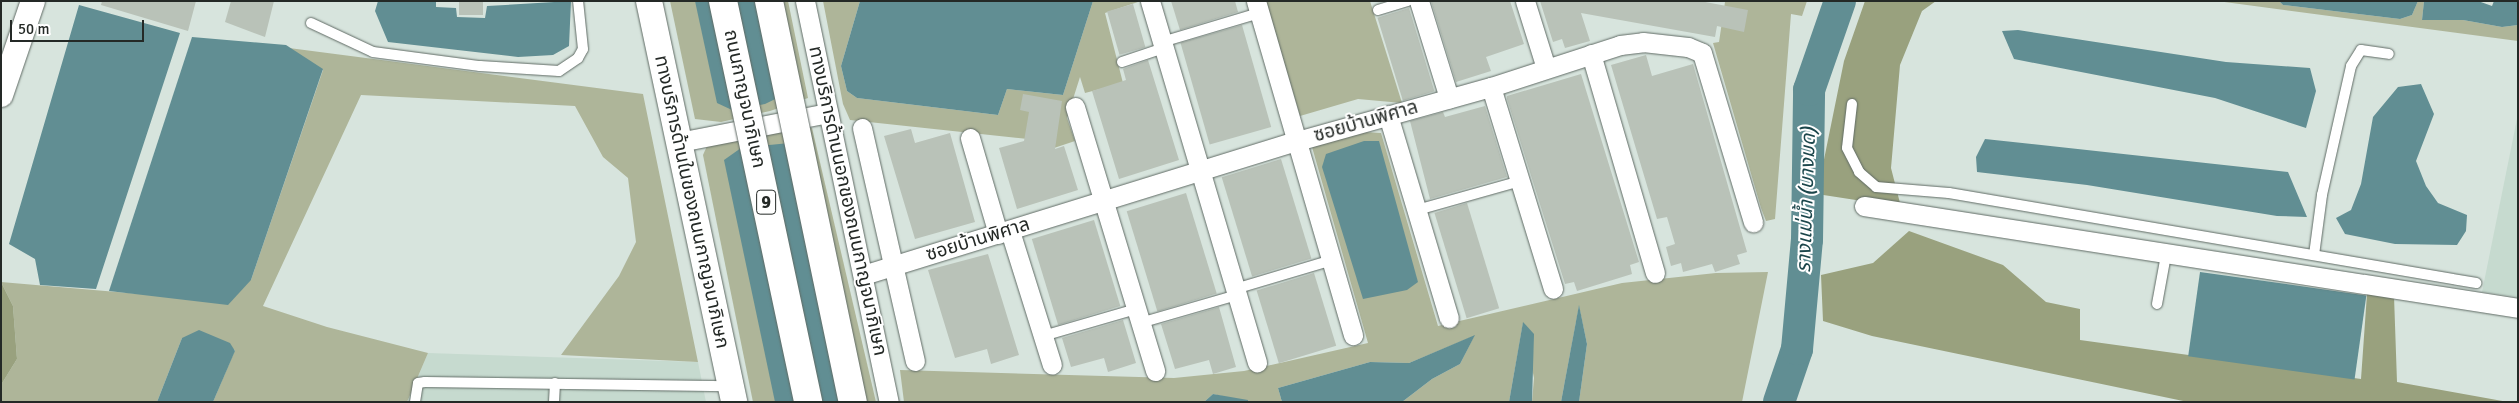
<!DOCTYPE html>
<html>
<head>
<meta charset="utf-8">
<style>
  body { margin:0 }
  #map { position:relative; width:2519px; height:403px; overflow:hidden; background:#d7e4dd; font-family:Signika,"Noto Sans Thai",sans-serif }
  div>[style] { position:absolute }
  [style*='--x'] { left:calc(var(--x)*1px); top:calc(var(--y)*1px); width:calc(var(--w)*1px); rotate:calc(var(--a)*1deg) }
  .built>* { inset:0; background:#c6dacf }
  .green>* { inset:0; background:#aeb599 }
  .forest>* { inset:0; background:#99a17e }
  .water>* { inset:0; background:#618e93; transform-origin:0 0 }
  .river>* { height:32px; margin:-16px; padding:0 16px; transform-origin:16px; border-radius:16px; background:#618e93 }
  .building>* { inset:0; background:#b9c2b8; transform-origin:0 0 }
  .roads { filter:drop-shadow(0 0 1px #606b65) drop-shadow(0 0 1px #606b65) }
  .service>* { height:10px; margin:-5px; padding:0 5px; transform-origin:5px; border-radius:5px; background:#fff }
  .minor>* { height:19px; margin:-9.5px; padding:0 9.5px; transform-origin:9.5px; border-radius:9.5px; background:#fff }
  .tertiary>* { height:24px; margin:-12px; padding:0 12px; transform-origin:12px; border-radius:12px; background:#fff }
  .secondary>* { height:26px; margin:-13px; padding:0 13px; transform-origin:13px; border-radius:13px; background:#fff }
  .bridges { filter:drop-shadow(0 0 1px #606b65) drop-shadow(0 0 1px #606b65) }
  .motorway-bridge>* { height:28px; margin:-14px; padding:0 14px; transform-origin:14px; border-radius:14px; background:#fff }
  span { translate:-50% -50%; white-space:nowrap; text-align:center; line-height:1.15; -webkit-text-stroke:4px #fff; paint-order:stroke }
  .shield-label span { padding:1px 4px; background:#fff; border:1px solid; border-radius:4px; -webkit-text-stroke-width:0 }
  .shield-label { font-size:18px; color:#242926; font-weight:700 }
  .street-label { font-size:19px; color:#242926 }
  .water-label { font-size:20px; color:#1b464b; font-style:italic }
  .frame { position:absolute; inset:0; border:2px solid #242926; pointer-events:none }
  .scale { position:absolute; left:10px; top:20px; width:134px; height:22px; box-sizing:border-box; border:2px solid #242926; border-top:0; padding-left:6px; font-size:15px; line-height:18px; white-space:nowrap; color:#242926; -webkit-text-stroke:4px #fff; paint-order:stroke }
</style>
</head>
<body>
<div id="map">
  <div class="built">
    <div style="clip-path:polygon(2518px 114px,2518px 297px,2482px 292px)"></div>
    <div style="clip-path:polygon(428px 353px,698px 362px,706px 402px,407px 402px)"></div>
  </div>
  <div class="green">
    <div style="clip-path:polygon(670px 1px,788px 1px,808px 98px,770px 111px,721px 122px,695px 119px)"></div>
    <div style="clip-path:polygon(823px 1px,860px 1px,841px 66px,847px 91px,857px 98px,998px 115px,1007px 89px,1063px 95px,1093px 1px,1138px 2px,1105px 13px,1123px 83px,1085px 93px,1080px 77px,1067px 118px,1075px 141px,1033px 155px,1028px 139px,850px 120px,843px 104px)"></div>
    <div style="clip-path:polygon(1266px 1px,1370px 1px,1402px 103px,1358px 99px,1300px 116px)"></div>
    <div style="clip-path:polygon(1721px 1px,1807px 1px,1802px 16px,1791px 14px,1775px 219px,1766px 221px,1761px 208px,1713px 43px,1719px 42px,1725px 2px)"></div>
    <div style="clip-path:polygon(2217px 1px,2279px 1px,2283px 5px,2400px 19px,2412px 15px,2418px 1px,2424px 1px,2422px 20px,2463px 20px,2502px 27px,2518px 25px,2518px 41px)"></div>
    <div style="clip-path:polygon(289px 48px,643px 94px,698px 362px,561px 355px,619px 276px,636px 242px,628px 178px,603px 157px,575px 106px,361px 95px,263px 306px,327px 327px,428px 353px,407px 402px,213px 402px,235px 350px,182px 338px,157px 402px,1px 402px,1px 385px,17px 359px,13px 306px,1px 282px,140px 294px,251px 280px,323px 70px)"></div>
    <div style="clip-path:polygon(812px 128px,876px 402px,753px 402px,703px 155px,707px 146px,729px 138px)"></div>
    <div style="clip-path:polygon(1363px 132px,1381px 133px,1438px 326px,1622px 283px,1716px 273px,1768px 272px,1742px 402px,1579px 402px,1587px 344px,1579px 306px,1561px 402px,1532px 402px,1534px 378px,1523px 323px,1509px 402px,1402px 402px,1432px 379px,1460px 364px,1474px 336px,1409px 363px,1370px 362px,1278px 388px,1282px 402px,1248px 402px,1213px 394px,1204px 402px,904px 402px,900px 370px,1174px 378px,1244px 371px,1368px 343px,1312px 147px)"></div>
  </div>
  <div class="forest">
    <div style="clip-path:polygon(1865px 1px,1936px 1px,1922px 11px,1900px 65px,1891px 168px,1901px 207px,1817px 194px,1844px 61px)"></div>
    <div style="clip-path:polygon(1909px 231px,2003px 265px,2046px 302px,2080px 309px,2080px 340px,2361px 379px,2367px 294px,2394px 296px,2397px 382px,2508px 402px,2188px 402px,1872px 336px,1823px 321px,1821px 275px,1873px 263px)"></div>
    <div style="clip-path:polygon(1px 282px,13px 306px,17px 359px,1px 385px)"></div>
  </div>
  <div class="water">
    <div style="clip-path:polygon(378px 1px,436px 1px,436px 7px,456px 8px,457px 17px,485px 18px,487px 6px,571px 1px,569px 46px,553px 55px,518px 57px,388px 42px,375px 11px)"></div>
    <div style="clip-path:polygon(695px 1px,779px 1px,798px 88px,765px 104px,732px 110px,717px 103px)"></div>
    <div style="clip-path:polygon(860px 1px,1093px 1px,1063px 95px,1007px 89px,998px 115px,857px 98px,847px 91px,841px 66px)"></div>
    <div style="clip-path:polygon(2279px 1px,2418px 1px,2412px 15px,2400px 19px,2283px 5px)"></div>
    <div style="clip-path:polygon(2424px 1px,2478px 1px,2492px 6px,2494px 1px,2518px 1px,2518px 25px,2502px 27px,2463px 20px,2422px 20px)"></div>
    <div style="clip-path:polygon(79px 5px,180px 33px,96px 289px,40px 285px,35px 259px,9px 244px)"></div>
    <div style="clip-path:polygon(2018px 30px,2226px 62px,2310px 68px,2316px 91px,2306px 128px,2215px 98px,2014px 59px,2002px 31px)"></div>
    <div style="clip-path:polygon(192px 37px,286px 45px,323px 69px,251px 280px,228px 305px,109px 291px)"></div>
    <div style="clip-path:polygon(2421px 84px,2434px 114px,2416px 161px,2426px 186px,2438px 203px,2467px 215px,2466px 231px,2457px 245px,2395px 244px,2345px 234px,2336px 218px,2351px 210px,2361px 184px,2373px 117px,2398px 87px)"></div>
    <div style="clip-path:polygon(1985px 139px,2288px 172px,2307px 217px,2277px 216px,2087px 185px,1977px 172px,1976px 157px)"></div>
    <div style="clip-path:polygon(809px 141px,865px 402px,775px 402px,724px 160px,741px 148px)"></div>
    <div style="clip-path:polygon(1364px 141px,1379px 141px,1418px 282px,1407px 290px,1363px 299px,1322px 167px,1326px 154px)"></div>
    <div style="left:2200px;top:272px;width:168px;height:85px;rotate:8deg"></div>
    <div style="clip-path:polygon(1579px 305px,1587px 344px,1579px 402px,1561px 402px)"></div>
    <div style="clip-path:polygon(1523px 322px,1534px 334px,1532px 402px,1509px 402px)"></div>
    <div style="clip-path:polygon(199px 330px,230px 343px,235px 351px,213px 402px,157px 402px,182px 338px)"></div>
    <div style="clip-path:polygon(1475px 335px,1460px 364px,1432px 379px,1402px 402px,1282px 402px,1278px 388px,1370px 362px,1409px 363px)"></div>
    <div style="clip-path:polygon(1213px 394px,1248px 400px,1248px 402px,1204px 402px)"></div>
  </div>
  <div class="river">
    <div style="--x:1779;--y:402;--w:56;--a:-71.2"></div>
    <div style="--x:1797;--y:349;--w:109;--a:-84.8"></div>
    <div style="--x:1807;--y:240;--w:150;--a:-89.2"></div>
    <div style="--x:1809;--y:90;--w:94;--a:-70.8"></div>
  </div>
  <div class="building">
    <div style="clip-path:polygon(102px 1px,196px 1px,188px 31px,101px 5px)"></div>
    <div style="clip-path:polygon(231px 1px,274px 1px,265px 37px,225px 22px)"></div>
    <div style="left:459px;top:1px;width:24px;height:14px"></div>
    <div style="clip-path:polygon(1171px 1px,1235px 1px,1238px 12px,1180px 30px)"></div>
    <div style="clip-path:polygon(1431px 1px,1510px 1px,1524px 44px,1486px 57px,1491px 71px,1456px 82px)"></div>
    <div style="clip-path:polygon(1540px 1px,1700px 1px,1748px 10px,1744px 32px,1717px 26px,1715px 37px,1581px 13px,1590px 41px,1565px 48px,1562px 39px,1553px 42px)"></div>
    <div style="left:1133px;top:4px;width:45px;height:27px;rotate:74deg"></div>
    <div style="left:1409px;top:8px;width:87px;height:33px;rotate:73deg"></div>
    <div style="left:1242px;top:25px;width:106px;height:64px;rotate:74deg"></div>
    <div style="clip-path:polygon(1646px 55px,1652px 76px,1693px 64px,1747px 252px,1737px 255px,1740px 264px,1715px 272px,1712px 264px,1683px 272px,1681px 263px,1671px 266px,1666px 247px,1675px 244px,1667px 217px,1657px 219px,1611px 65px)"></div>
    <div style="clip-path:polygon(1148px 60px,1179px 160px,1119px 179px,1092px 91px,1126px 80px,1123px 69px)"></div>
    <div style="clip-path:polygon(1581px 74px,1639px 262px,1630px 265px,1632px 274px,1577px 291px,1574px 282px,1565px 284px,1507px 99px,1507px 96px)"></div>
    <div style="clip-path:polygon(1023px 94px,1062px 101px,1055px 149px,1064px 146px,1078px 190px,1017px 209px,999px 148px,1024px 141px,1029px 112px,1020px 110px)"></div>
    <div style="clip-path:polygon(1485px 106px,1507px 177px,1430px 199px,1410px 121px,1443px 112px,1445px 117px)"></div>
    <div style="clip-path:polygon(911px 129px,915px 143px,950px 133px,975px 222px,915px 239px,884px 136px)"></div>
    <div style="left:1281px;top:159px;width:104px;height:62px;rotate:73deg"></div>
    <div style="left:1186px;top:193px;width:105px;height:62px;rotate:73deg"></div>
    <div style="left:1467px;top:203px;width:110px;height:34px;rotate:73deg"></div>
    <div style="left:1094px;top:220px;width:90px;height:65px;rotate:73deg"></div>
    <div style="clip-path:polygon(988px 254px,1019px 355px,991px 364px,987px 349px,955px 358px,928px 270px)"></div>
    <div style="left:1314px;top:273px;width:76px;height:60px;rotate:73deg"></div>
    <div style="clip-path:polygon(1219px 307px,1236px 367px,1213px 374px,1209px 360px,1175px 369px,1161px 324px)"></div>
    <div style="clip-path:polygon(1123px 320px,1136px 363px,1108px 372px,1104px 358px,1071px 367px,1062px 338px)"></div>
  </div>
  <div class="roads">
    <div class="service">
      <div style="--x:1378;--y:10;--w:31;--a:-17"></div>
      <div style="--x:311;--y:23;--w:68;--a:25.1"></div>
      <div style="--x:373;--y:52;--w:108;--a:7.5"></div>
      <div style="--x:480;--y:66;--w:79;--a:3.6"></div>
      <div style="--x:559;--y:71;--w:23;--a:-34"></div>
      <div style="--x:578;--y:58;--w:10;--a:-61"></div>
      <div style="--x:583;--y:49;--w:48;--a:-95.9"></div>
      <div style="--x:1162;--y:42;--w:101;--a:-16.6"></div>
      <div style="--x:1122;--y:62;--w:44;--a:-18.4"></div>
      <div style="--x:1852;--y:104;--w:44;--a:96.5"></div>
      <div style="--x:1847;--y:148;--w:27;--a:63"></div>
      <div style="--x:1859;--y:172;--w:23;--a:41"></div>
      <div style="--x:1876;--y:187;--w:73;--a:4.7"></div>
      <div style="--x:1949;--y:193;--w:535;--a:9.69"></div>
      <div style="--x:1417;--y:210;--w:107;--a:-15.7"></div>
      <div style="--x:2314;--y:255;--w:61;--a:-82.4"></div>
      <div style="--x:2322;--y:195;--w:132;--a:-77.3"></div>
      <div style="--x:2351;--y:66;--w:19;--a:-58"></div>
      <div style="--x:2361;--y:50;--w:28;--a:8"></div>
      <div style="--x:1235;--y:289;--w:101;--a:-16.6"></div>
      <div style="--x:2157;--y:304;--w:50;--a:-79.6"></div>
      <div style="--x:1140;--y:323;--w:101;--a:-16.1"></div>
      <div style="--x:1043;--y:336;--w:97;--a:-16.2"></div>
      <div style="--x:415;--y:402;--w:19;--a:-81"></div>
      <div style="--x:418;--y:383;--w:7;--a:-8"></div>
      <div style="--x:425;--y:382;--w:304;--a:0.8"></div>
      <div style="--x:554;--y:402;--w:19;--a:-87"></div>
    </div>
    <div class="minor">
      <div style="--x:805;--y:1;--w:410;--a:78.2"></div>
      <div style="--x:1150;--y:1;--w:377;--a:73.5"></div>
      <div style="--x:1256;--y:1;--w:348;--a:73.8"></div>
      <div style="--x:1419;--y:1;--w:102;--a:72.8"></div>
      <div style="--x:1525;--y:1;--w:70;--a:72.6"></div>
      <div style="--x:1591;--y:54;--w:228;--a:73.7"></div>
      <div style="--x:1491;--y:87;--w:211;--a:72.9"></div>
      <div style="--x:1075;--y:107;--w:276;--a:73.1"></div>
      <div style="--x:1388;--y:115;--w:212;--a:73.3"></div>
      <div style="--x:862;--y:128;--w:239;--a:77.2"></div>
      <div style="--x:970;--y:138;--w:100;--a:73.7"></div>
      <div style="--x:679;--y:142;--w:152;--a:-11"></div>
      <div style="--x:1864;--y:206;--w:662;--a:8.86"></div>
      <div style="--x:1010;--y:231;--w:140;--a:72.6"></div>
      <div style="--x:863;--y:275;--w:454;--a:-17.2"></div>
      <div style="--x:1297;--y:141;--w:201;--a:-15.6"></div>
      <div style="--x:1491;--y:87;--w:136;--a:-18"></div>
      <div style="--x:1620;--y:45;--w:23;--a:-7"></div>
      <div style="--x:1643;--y:42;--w:45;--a:6.3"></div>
      <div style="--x:1688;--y:47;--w:15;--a:23"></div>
      <div style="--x:1702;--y:53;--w:177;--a:73.2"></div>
    </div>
    <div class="tertiary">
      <div style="--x:1;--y:95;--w:99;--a:-71.2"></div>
    </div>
    <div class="secondary">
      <div style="--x:649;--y:1;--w:410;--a:78"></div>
    </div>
  </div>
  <div class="bridges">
    <div class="motorway-bridge">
      <div style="--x:723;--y:1;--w:410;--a:78"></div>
      <div style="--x:769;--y:1;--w:410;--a:78.2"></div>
    </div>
  </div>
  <div class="shield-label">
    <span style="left:766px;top:202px">9</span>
  </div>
  <div class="street-label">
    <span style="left:744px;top:99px;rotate:78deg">ถนนกาญจนาภิเษก</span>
    <span style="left:1366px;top:122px;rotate:-16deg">ซอยบ้านพิศาล</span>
    <span style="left:847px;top:201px;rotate:78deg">ทางบริการด้านนอกของถนนกาญจนาภิเษก</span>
    <span style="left:691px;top:202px;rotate:78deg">ทางบริการด้านในของถนนกาญจนาภิเษก</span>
    <span style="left:978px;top:240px;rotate:-17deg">ซอยบ้านพิศาล</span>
  </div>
  <div class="water-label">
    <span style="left:1806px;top:200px;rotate:-88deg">รางแม่น้ำ (บางมด)</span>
  </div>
  <div class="frame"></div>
  <div class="scale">50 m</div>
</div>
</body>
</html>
